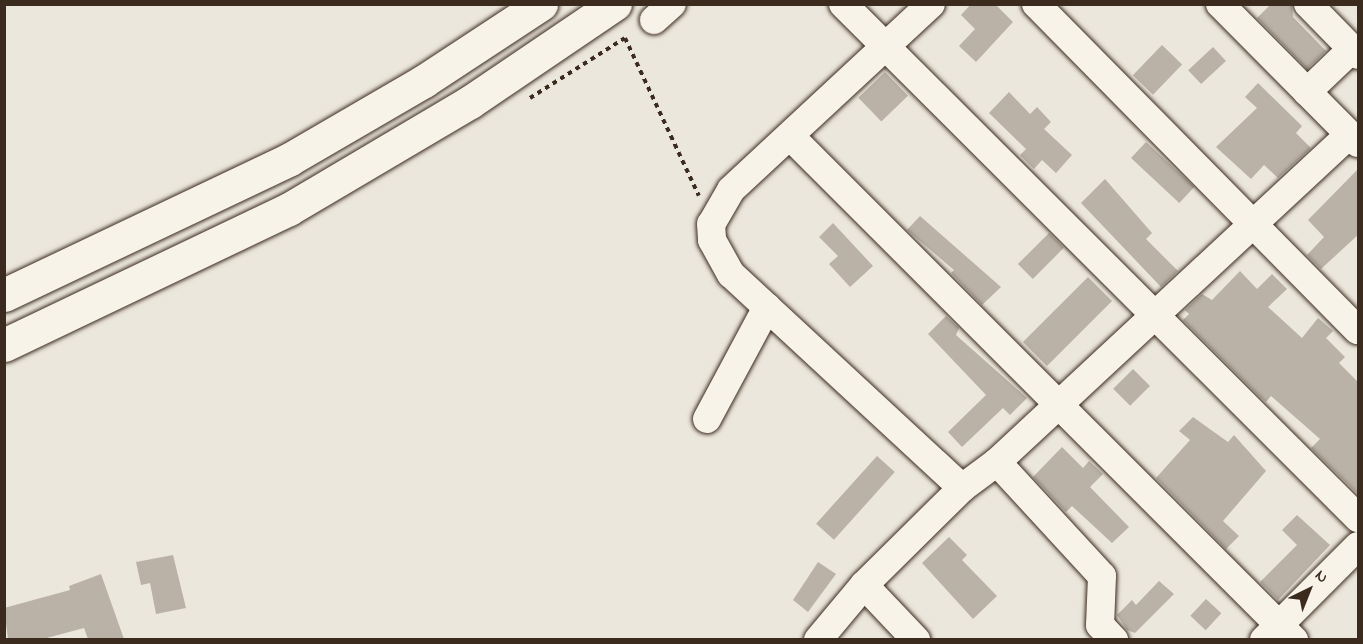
<!DOCTYPE html>
<html>
<head>
<meta charset="utf-8">
<style>
  body { margin:0 }
  #map { position:relative; width:1363px; height:644px; overflow:hidden; background:#ece7dc; font-family:"Indie Flower",sans-serif }
  div>[style] { position:absolute }
  [style*='--x'] { left:calc(var(--x)*1px); top:calc(var(--y)*1px); width:calc(var(--w)*1px); rotate:calc(var(--a)*1deg) }
  .building>* { inset:0; background:#bab2a7; transform-origin:0 0 }
  .path>* { height:4px; margin-top:-2px; transform-origin:0; background:repeating-linear-gradient(90deg,#3b2a1e 0 4.5px,transparent 0 9px) }
  .roads { filter:drop-shadow(0 0 2px #3b2a1e) drop-shadow(0 0 2px #3b2a1e) }
  .minor>* { height:28px; margin:-14px; padding:0 14px; transform-origin:14px; border-radius:14px; background:#f7f3e8 }
  .major>* { height:33px; margin:-16.5px; padding:0 16.5px; transform-origin:16.5px; border-radius:16.5px; background:#f7f3e8 }
  span { translate:-50% -50%; white-space:nowrap; text-align:center; line-height:1.15; -webkit-text-stroke:6px #f7f3e8; paint-order:stroke }
  .frame { position:absolute; inset:0; border:6px solid #3b2a1e; pointer-events:none }
  .north { position:absolute; left:1279px; top:560px; width:60px; height:60px; -webkit-text-stroke:4px #f7f3e8; paint-order:stroke; rotate:43deg; font-size:16px; font-weight:700; line-height:24px; text-align:center; color:#3b2a1e }
  .north::after { content:''; display:block; margin:auto; width:21px; height:27px; background:#3b2a1e; clip-path:polygon(50% 0,100% 100%,50% 72%,0 100%) }
</style>
</head>
<body>
<div id="map">
  <div class="building">
    <div style="clip-path:polygon(971px 4px,995px 4px,1013px 22px,976px 62px,959px 46px,975px 29px,961px 15px)"></div>
    <div style="clip-path:polygon(1271px 4px,1292px 4px,1293px 17px,1326px 51px,1307px 69px,1257px 18px)"></div>
    <div style="left:1162px;top:45px;width:28px;height:42px;rotate:44deg"></div>
    <div style="left:1213px;top:47px;width:19px;height:34px;rotate:47deg"></div>
    <div style="left:885px;top:72px;width:33px;height:37px;rotate:46deg"></div>
    <div style="clip-path:polygon(1258px 83px,1302px 126px,1296px 133px,1311px 148px,1278px 178px,1264px 165px,1251px 179px,1216px 147px,1257px 108px,1245px 97px)"></div>
    <div style="clip-path:polygon(1009px 92px,1030px 114px,1037px 107px,1051px 122px,1044px 129px,1072px 155px,1056px 173px,1042px 160px,1034px 169px,1020px 155px,1026px 149px,989px 113px)"></div>
    <div style="left:1146px;top:142px;width:66px;height:22px;rotate:43deg"></div>
    <div style="clip-path:polygon(1359px 168px,1359px 234px,1321px 269px,1307px 255px,1324px 237px,1308px 220px)"></div>
    <div style="clip-path:polygon(1105px 179px,1152px 233px,1146px 239px,1178px 271px,1161px 287px,1081px 203px)"></div>
    <div style="clip-path:polygon(920px 216px,1001px 287px,982px 305px,951px 273px,954px 270px,907px 230px)"></div>
    <div style="clip-path:polygon(833px 223px,873px 266px,850px 287px,829px 264px,838px 256px,819px 237px)"></div>
    <div style="left:1049px;top:233px;width:21px;height:44px;rotate:45deg"></div>
    <div style="clip-path:polygon(1240px 271px,1257px 289px,1272px 274px,1287px 289px,1268px 307px,1302px 338px,1318px 318px,1333px 331px,1326px 338px,1345px 357px,1339px 363px,1359px 383px,1359px 495px,1311px 448px,1320px 439px,1271px 396px,1266px 402px,1259px 396px,1183px 320px,1189px 314px,1185px 310px,1202px 294px,1212px 300px)"></div>
    <div style="left:1088px;top:277px;width:34px;height:92px;rotate:45deg"></div>
    <div style="clip-path:polygon(946px 316px,959px 328px,956px 335px,1027px 398px,1010px 415px,1003px 408px,962px 447px,948px 432px,986px 395px,928px 334px)"></div>
    <div style="left:1133px;top:369px;width:24px;height:28px;rotate:45deg"></div>
    <div style="clip-path:polygon(1193px 417px,1228px 442px,1234px 435px,1266px 471px,1223px 521px,1239px 536px,1226px 549px,1156px 478px,1190px 440px,1179px 431px)"></div>
    <div style="clip-path:polygon(1062px 447px,1083px 468px,1089px 461px,1103px 474px,1090px 487px,1129px 527px,1112px 543px,1072px 506px,1066px 512px,1033px 477px)"></div>
    <div style="left:877px;top:456px;width:24px;height:91px;rotate:42deg"></div>
    <div style="clip-path:polygon(1297px 515px,1330px 545px,1278px 600px,1260px 582px,1297px 545px,1282px 530px)"></div>
    <div style="clip-path:polygon(949px 537px,967px 555px,962px 560px,997px 596px,973px 619px,922px 563px)"></div>
    <div style="clip-path:polygon(173px 555px,186px 608px,156px 614px,150px 583px,141px 585px,136px 562px)"></div>
    <div style="clip-path:polygon(818px 562px,836px 574px,808px 612px,793px 600px)"></div>
    <div style="clip-path:polygon(101px 574px,124px 639px,88px 639px,84px 628px,43px 639px,8px 639px,4px 608px,70px 590px,69px 586px)"></div>
    <div style="clip-path:polygon(1159px 581px,1174px 594px,1135px 633px,1127px 630px,1117px 615px,1132px 600px,1136px 605px)"></div>
    <div style="left:1206px;top:599px;width:21px;height:23px;rotate:43deg"></div>
  </div>
  <div class="path">
    <div style="--x:530;--y:98;--w:112;--a:-32.3"></div>
    <div style="--x:625;--y:38;--w:174;--a:64.9"></div>
  </div>
  <div class="roads">
    <div class="minor">
      <div style="--x:843;--y:4;--w:728;--a:44.94"></div>
      <div style="--x:931;--y:4;--w:273;--a:137.1"></div>
      <div style="--x:731;--y:190;--w:39;--a:120"></div>
      <div style="--x:711;--y:224;--w:16;--a:86"></div>
      <div style="--x:712;--y:240;--w:39;--a:61"></div>
      <div style="--x:731;--y:274;--w:315;--a:42.8"></div>
      <div style="--x:1036;--y:4;--w:458;--a:45.4"></div>
      <div style="--x:1220;--y:4;--w:196;--a:45.2"></div>
      <div style="--x:1308;--y:4;--w:71;--a:45.6"></div>
      <div style="--x:654;--y:20;--w:24;--a:-42"></div>
      <div style="--x:1307;--y:92;--w:62;--a:-43.7"></div>
      <div style="--x:790;--y:136;--w:713;--a:45"></div>
      <div style="--x:707;--y:419;--w:127;--a:-61.8"></div>
      <div style="--x:997;--y:462;--w:155;--a:47.4"></div>
      <div style="--x:1102;--y:576;--w:49;--a:92.3"></div>
      <div style="--x:1100;--y:625;--w:21;--a:47"></div>
      <div style="--x:864;--y:585;--w:76;--a:46.6"></div>
      <div style="--x:818;--y:640;--w:72;--a:-50.1"></div>
      <div style="--x:864;--y:585;--w:138;--a:-44.7"></div>
      <div style="--x:962;--y:488;--w:44;--a:-36.6"></div>
      <div style="--x:997;--y:462;--w:480;--a:-42.9"></div>
      <div style="--x:1264;--y:640;--w:133;--a:-45"></div>
    </div>
    <div class="major">
      <div style="--x:4;--y:295;--w:317;--a:-25.4"></div>
      <div style="--x:290;--y:159;--w:155;--a:-30.2"></div>
      <div style="--x:424;--y:81;--w:140;--a:-33.3"></div>
      <div style="--x:4;--y:345;--w:316;--a:-25.5"></div>
      <div style="--x:289;--y:209;--w:210;--a:-30.6"></div>
      <div style="--x:470;--y:102;--w:175;--a:-34.1"></div>
    </div>
  </div>
  <div class="frame"></div>
  <div class="north">N</div>
</div>
</body>
</html>
